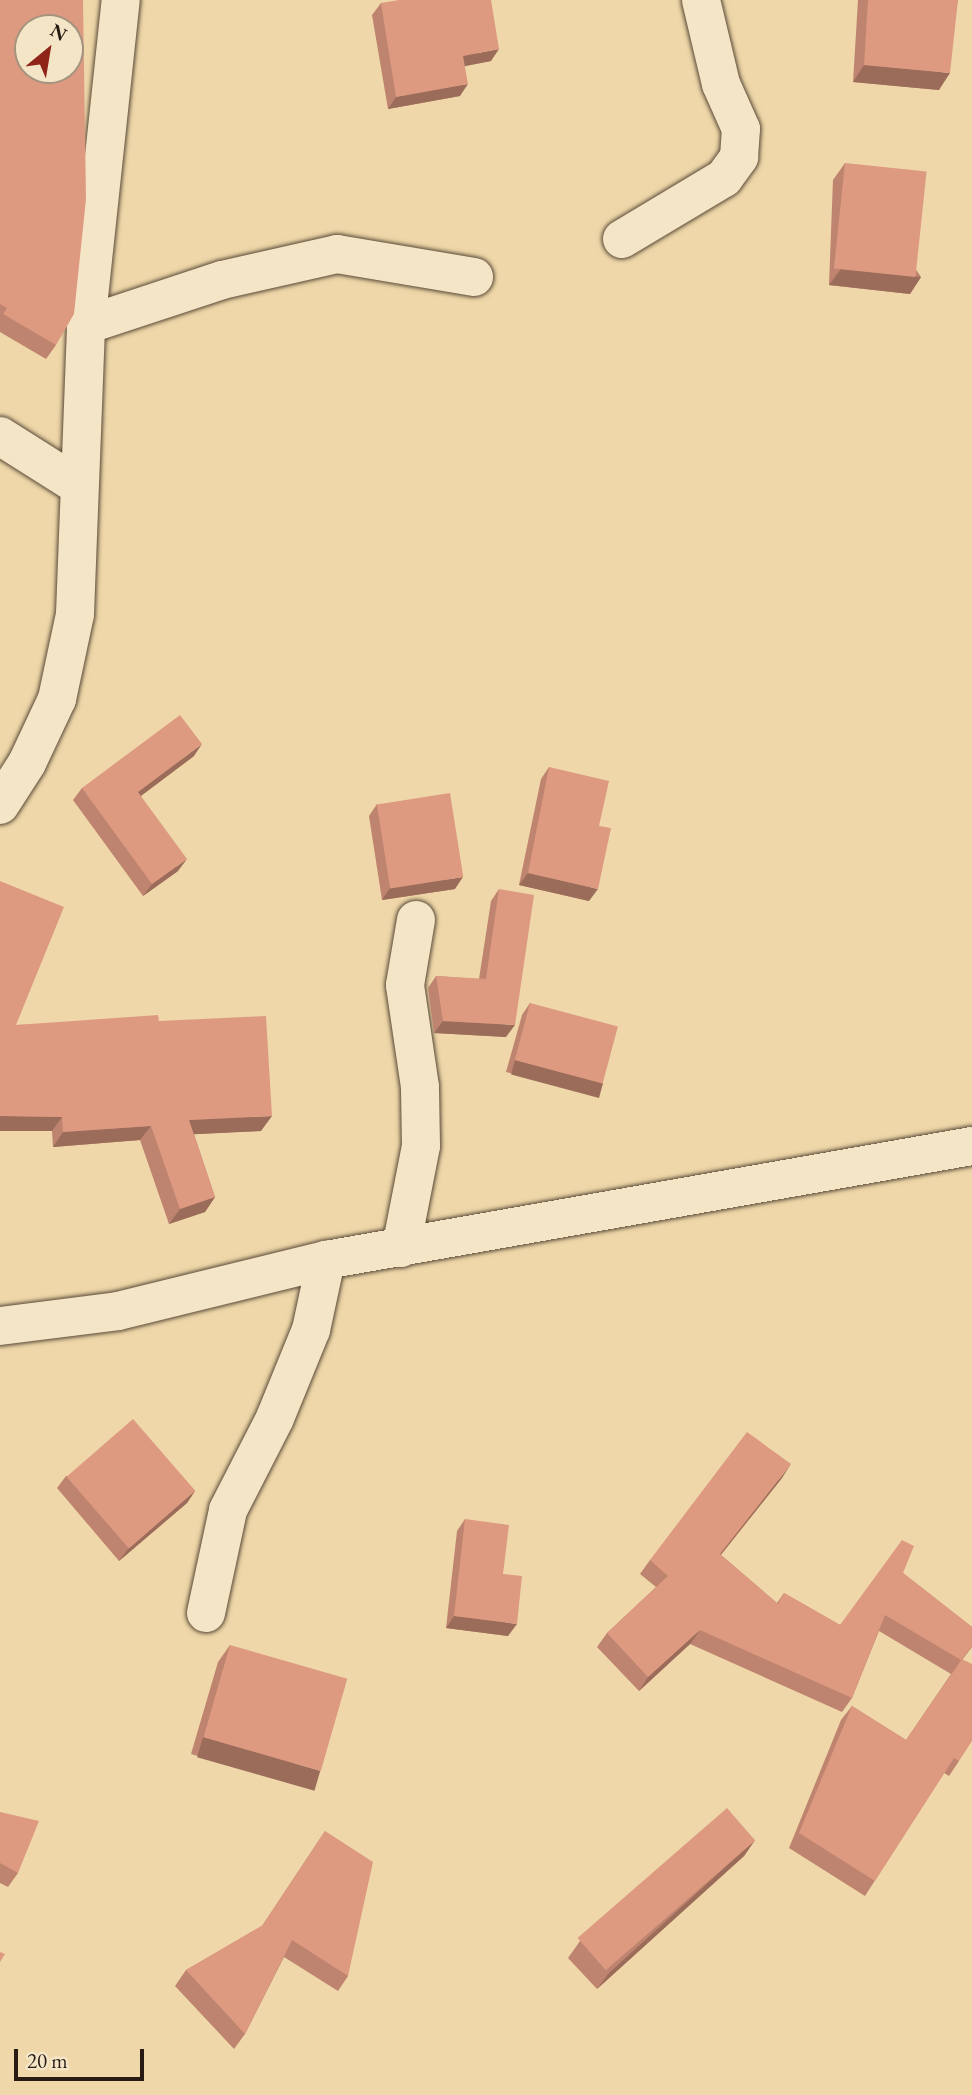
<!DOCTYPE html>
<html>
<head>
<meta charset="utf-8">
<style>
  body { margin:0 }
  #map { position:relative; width:972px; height:2095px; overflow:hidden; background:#efd7a9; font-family:"EB Garamond",serif }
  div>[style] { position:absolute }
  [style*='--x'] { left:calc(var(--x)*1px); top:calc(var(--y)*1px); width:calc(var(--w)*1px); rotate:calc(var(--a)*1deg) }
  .roads { filter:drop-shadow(0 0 2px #594a38) drop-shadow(0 0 2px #594a38) }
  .minor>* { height:38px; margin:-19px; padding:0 19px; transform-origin:19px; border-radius:19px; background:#f5e5c7 }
  .tertiary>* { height:38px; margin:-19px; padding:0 19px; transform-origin:19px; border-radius:19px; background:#f5e5c7 }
  .wall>* { inset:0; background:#be846f }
  .shaded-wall>* { inset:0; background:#9b6c5a; transform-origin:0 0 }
  .building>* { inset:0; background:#dd9a81; transform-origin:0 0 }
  span { translate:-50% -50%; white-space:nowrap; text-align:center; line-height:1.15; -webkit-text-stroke:7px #f5e5c7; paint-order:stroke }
  .north { position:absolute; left:14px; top:14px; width:70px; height:70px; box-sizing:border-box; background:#f5e5c7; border:2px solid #a3947f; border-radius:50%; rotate:30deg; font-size:19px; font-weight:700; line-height:28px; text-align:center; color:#271b13 }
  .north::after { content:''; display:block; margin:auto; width:24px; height:32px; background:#8f2418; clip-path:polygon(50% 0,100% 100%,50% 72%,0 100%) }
  .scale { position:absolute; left:14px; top:2049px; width:130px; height:32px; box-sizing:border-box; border:4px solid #271b13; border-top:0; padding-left:9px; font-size:21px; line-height:24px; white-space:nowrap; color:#271b13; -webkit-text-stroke:5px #f5e5c7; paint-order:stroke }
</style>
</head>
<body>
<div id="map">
  <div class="roads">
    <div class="minor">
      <div style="--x:622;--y:239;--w:119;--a:-30.9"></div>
      <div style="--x:724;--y:178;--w:26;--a:-54"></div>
      <div style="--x:739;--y:157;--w:28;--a:-86"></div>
      <div style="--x:741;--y:129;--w:49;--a:-114"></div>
      <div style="--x:721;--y:84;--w:86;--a:-103.4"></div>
      <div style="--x:86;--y:325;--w:143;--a:-18.3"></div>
      <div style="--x:222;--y:280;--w:118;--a:-12.7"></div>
      <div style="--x:337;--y:254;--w:139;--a:9.5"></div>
      <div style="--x:0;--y:436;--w:93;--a:32.3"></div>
      <div style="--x:0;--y:805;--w:50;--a:-57.3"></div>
      <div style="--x:27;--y:763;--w:71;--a:-64.9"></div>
      <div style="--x:57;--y:699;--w:87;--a:-78"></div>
      <div style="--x:75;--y:614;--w:289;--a:-87.8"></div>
      <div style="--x:86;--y:325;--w:327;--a:-83.9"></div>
      <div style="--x:401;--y:1248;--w:104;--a:-78.9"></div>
      <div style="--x:421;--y:1146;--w:59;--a:-91"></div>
      <div style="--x:420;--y:1087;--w:103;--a:-98.4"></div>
      <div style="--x:405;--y:985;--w:66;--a:-80.4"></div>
      <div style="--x:206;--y:1613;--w:105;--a:-77.9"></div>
      <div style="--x:228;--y:1510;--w:103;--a:-62.9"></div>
      <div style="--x:275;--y:1418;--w:95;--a:-67.8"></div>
      <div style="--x:311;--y:1330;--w:72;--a:-77.9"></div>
    </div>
    <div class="tertiary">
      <div style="--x:0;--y:1326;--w:119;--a:-7.2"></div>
      <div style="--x:118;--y:1311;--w:214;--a:-13.8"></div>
      <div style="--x:326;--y:1260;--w:656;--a:-10.01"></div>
    </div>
  </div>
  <div class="wall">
    <div style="clip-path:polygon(0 0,56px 345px,46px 359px,0 332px)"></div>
    <div style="clip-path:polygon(858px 0,958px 0,939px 90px,853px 82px)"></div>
    <div style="clip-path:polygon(381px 3px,491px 61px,465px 66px,460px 96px,388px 109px,372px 15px)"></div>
    <div style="clip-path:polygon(845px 163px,921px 277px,910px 294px,829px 285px,833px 180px)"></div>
    <div style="clip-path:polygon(194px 756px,141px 796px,178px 871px,143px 896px,73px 800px,82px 788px)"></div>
    <div style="clip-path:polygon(549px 767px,599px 826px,589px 901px,519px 885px,541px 779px)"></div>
    <div style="clip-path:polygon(377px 804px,455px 889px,382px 900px,369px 816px)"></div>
    <div style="clip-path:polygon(0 881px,16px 1025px,159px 1021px,261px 1131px,194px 1134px,215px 1197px,205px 1212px,169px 1224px,140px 1140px,53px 1147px,52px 1131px,0 1131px)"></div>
    <div style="clip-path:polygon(499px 889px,506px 1037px,434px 1033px,428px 988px,436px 976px,479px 979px,491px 901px)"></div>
    <div style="clip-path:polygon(530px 1003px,603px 1084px,595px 1096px,506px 1072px,522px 1015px)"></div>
    <div style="clip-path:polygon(66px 1476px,195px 1491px,187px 1503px,119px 1561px,57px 1488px)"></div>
    <div style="clip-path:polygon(782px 1478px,721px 1555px,777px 1603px,784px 1593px,840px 1625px,903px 1573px,972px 1627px,972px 1647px,962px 1660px,959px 1761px,949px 1776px,944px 1773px,865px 1896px,789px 1848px,841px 1720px,852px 1706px,906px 1740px,951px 1674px,879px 1631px,852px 1698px,842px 1712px,690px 1644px,639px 1691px,597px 1647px,607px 1633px,656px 1587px,640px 1574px,650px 1560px)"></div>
    <div style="clip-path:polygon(465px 1519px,503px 1574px,508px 1636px,446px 1628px,457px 1531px)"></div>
    <div style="clip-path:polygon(230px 1645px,308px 1788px,191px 1754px,218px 1662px)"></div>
    <div style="clip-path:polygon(0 1812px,18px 1873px,8px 1887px,0 1883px)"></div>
    <div style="clip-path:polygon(325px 1831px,348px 1976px,338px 1991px,284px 1957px,245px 2034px,234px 2049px,175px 1986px,186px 1970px,262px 1926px)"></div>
    <div style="clip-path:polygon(755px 1840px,744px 1856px,597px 1989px,568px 1958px,580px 1941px)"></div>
  </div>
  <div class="shaded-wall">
    <div style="clip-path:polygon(499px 49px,491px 61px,455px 68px,463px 56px)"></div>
    <div style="clip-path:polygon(864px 65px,950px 73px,939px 90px,853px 82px)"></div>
    <div style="clip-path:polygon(468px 84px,460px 96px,388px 109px,396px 97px)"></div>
    <div style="clip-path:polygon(841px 269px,921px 277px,910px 294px,829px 285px)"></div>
    <div style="clip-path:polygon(202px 744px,194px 756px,130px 804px,138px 792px)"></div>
    <div style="clip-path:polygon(187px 859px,178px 871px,143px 896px,152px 884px)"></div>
    <div style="clip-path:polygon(528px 873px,598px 889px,589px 901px,519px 885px)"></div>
    <div style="clip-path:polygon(463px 877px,455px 889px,382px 900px,390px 888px)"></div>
    <div style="clip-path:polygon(443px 1021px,515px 1025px,506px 1037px,434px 1033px)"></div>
    <div style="left:515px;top:1060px;width:91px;height:15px;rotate:15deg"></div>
    <div style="clip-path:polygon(0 1116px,62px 1117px,52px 1131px,0 1131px)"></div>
    <div style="clip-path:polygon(272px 1116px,261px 1131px,179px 1135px,189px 1120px)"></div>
    <div style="clip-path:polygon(151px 1126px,140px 1140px,53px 1147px,63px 1132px)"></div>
    <div style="clip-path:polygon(215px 1197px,205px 1212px,169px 1224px,180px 1209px)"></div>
    <div style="clip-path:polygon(791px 1464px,782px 1478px,710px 1568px,720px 1554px)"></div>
    <div style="clip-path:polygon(195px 1491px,187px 1503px,119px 1561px,128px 1549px)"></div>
    <div style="clip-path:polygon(454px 1616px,517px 1624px,508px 1636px,446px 1628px)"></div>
    <div style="clip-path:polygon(700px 1630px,690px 1644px,639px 1691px,648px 1677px)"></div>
    <div style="left:203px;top:1737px;width:122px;height:21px;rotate:16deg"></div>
    <div style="clip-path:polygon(755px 1840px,744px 1856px,597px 1989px,609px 1973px)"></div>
  </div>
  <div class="building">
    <div style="clip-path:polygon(evenodd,0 0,83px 0,86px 199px,74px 314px,56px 345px,3px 314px,7px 308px,0 304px,0 0,28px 28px,70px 28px,70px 70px,28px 70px,28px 28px)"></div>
    <div style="clip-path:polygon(399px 0,491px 0,499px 49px,463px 56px,468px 84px,396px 97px,381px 3px)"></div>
    <div style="clip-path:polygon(868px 0,958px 0,950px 73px,864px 65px)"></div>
    <div style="left:845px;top:163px;width:82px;height:106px;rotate:6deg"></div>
    <div style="clip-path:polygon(180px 715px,202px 744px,138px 792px,187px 859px,152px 884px,82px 788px)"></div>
    <div style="clip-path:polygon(549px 767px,609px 781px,599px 826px,611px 828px,598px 889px,528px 873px)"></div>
    <div style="left:450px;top:793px;width:85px;height:74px;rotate:81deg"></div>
    <div style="clip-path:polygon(0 881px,64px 907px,16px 1025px,158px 1015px,159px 1021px,266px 1016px,272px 1116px,189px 1120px,215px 1197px,180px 1209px,151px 1126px,63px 1132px,62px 1117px,0 1116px)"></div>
    <div style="clip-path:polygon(499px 889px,534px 895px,515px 1025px,443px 1021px,436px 976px,486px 979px)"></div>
    <div style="left:530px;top:1003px;width:91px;height:59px;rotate:15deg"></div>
    <div style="left:133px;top:1419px;width:95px;height:88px;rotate:49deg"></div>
    <div style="clip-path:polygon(747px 1432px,791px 1464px,720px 1554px,778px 1604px,784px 1593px,840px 1625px,902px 1540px,914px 1546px,903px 1573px,972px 1627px,972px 1646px,961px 1660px,885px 1615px,852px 1698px,700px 1630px,648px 1677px,607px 1633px,668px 1576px,650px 1560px)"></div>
    <div style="clip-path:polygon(465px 1519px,509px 1525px,503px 1574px,522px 1576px,517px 1624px,454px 1616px)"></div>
    <div style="left:230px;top:1645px;width:122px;height:96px;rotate:16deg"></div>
    <div style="clip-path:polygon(962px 1659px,972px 1664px,972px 1741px,959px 1761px,954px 1758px,875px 1881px,799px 1833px,852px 1706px,906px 1740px)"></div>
    <div style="left:727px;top:1808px;width:43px;height:198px;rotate:49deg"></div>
    <div style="clip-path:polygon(0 1812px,39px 1821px,18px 1873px,0 1863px)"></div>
    <div style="clip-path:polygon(325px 1831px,373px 1862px,348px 1976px,292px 1940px,245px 2034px,186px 1970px,263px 1925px)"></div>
    <div style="clip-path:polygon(0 1952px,5px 1954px,0 1962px)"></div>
  </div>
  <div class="north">N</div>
  <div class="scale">20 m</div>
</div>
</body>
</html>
